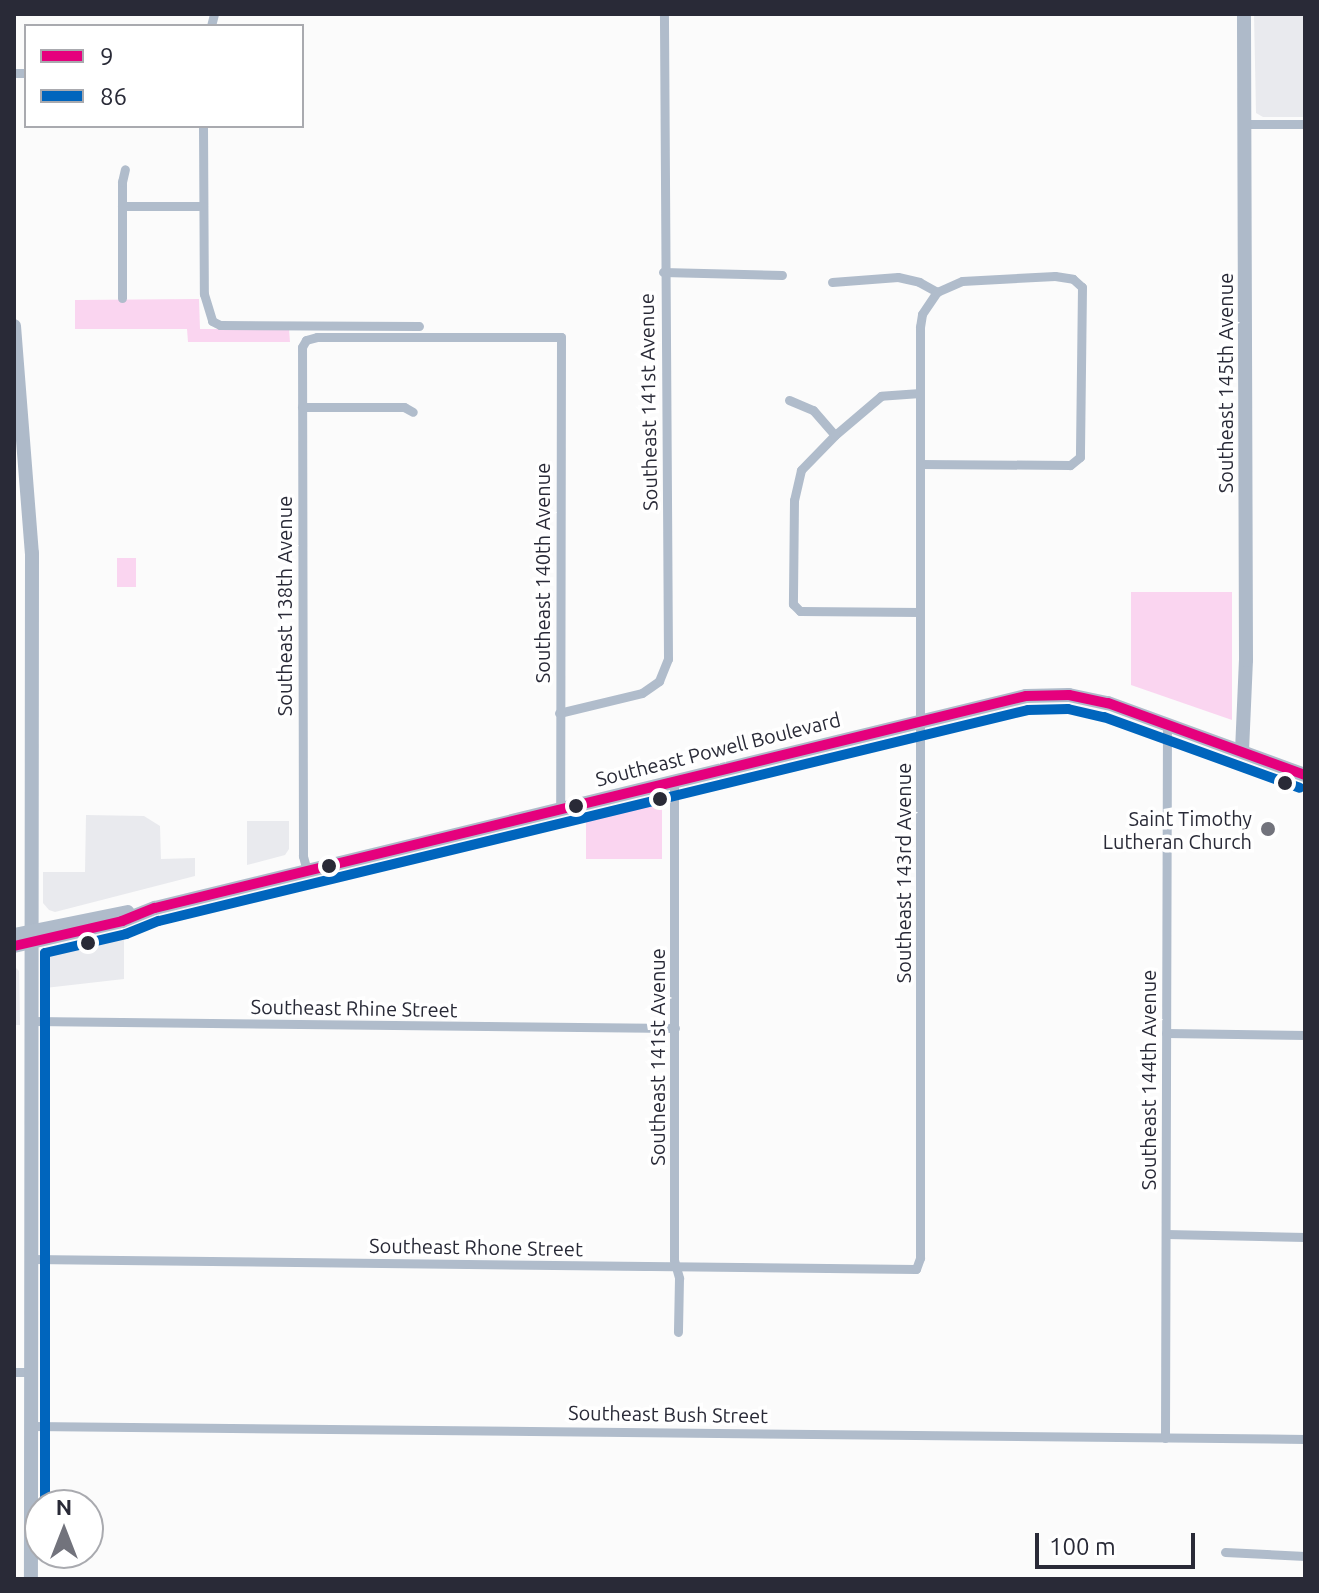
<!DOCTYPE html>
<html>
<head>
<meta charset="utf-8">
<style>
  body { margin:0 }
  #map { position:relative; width:1319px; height:1593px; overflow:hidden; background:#fbfbfb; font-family:Ubuntu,sans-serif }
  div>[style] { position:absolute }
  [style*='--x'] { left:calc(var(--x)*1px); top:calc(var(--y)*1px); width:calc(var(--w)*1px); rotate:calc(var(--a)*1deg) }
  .built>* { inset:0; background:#e9eaee }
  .green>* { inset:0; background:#fad5f0; transform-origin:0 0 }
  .street>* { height:9px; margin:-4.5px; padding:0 4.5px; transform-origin:4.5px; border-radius:4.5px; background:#b0bccb }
  .secondary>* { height:14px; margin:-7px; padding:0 7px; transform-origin:7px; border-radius:7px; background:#aebac9 }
  .primary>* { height:14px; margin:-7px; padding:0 7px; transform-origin:7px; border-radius:7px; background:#afbbca }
  .bus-1>* { height:10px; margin:-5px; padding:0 5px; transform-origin:5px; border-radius:5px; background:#e5007d }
  .bus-2>* { height:10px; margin:-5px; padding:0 5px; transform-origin:5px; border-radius:5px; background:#0065bd }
  .dots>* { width:22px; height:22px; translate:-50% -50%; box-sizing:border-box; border:4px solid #fff; border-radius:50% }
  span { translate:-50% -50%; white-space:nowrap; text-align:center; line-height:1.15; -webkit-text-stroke:7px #fff; paint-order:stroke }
  .street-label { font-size:20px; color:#292a37 }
  .poi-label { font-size:20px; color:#292a37 }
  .right { translate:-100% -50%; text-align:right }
  .frame { position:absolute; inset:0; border:16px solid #292a37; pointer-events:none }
  .legend { position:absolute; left:24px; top:24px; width:280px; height:104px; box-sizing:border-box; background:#fff; border:2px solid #a9aaaf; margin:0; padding:10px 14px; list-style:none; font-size:24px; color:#292a37 }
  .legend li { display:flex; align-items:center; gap:16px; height:40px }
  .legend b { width:40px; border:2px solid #a9aaaf }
  .north { position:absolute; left:24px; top:1489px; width:80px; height:80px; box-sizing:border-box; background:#fff; border:2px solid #a9aaaf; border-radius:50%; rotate:0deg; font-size:22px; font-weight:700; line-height:32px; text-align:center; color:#292a37 }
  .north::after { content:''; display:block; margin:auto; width:28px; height:36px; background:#72737c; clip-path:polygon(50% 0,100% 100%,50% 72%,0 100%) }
  .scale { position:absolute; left:1035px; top:1533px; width:160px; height:36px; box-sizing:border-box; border:4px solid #292a37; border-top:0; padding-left:10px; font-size:24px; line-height:28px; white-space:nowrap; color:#292a37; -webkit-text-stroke:6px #fff; paint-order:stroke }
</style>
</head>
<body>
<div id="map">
  <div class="built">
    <div style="clip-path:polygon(1254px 14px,1305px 14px,1305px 117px,1263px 117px,1256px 113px)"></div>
    <div style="clip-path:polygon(86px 815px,144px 816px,160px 826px,161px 859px,195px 858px,195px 876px,55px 912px,49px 910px,43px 903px,43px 872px,85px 872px)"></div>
    <div style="clip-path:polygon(247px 821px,289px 821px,289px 849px,285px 855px,247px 865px)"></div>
    <div style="clip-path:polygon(124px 931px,124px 979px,45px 988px,44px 960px,51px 950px)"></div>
    <div style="clip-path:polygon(14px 966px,19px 971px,20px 1025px,14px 1025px)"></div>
  </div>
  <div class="green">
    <div style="clip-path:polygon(199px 299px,200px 329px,289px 329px,290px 342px,188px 342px,187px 329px,75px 329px,75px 300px)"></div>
    <div style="left:117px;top:558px;width:19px;height:29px"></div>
    <div style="clip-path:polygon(1131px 592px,1232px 592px,1232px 720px,1131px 685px)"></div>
    <div style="clip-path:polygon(654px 804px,662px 806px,662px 859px,586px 859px,586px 821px)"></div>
  </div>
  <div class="street">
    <div style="--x:211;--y:26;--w:12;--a:-76"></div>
    <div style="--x:14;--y:73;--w:12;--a:0"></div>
    <div style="--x:1245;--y:124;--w:60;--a:0"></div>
    <div style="--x:203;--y:126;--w:168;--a:89.7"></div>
    <div style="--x:204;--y:294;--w:28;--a:73"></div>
    <div style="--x:212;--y:321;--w:9;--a:27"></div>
    <div style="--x:220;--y:325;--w:199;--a:0.3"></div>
    <div style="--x:122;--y:206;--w:81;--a:0"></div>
    <div style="--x:663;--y:272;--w:119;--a:1.4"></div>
    <div style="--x:832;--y:282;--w:66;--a:-4.3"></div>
    <div style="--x:898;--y:277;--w:22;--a:13"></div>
    <div style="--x:919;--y:282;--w:21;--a:29"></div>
    <div style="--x:937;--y:292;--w:27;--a:-24"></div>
    <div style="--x:962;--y:281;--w:93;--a:-3.1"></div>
    <div style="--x:1055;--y:276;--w:18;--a:9"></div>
    <div style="--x:1073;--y:279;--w:12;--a:42"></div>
    <div style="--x:1082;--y:287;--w:170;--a:90.7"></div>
    <div style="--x:1080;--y:457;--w:13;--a:141"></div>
    <div style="--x:1070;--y:465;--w:150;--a:-179.6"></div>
    <div style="--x:122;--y:298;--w:116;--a:-90"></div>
    <div style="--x:122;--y:182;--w:13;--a:-77"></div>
    <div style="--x:920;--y:393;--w:39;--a:176"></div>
    <div style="--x:881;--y:396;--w:60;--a:139.7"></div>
    <div style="--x:835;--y:435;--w:49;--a:134.2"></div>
    <div style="--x:801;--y:470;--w:31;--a:103"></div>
    <div style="--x:794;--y:500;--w:104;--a:90.6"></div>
    <div style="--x:793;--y:604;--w:10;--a:45"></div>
    <div style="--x:800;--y:611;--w:120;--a:0.5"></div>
    <div style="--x:789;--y:400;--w:26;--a:23"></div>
    <div style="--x:813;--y:410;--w:33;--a:49"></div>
    <div style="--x:302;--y:407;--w:102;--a:0"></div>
    <div style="--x:404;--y:407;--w:10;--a:29"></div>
    <div style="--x:559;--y:713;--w:85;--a:-13.5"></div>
    <div style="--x:642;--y:693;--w:21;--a:-35"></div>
    <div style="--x:659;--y:681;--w:24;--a:-68"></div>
    <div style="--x:668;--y:659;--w:645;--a:-90.36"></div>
    <div style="--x:674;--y:781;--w:479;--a:90"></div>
    <div style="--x:674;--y:1260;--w:19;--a:74"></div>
    <div style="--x:679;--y:1278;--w:54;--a:91.1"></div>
    <div style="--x:307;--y:871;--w:16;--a:-105"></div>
    <div style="--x:303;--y:856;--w:509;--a:-90.11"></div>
    <div style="--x:302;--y:347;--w:8;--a:-60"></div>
    <div style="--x:306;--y:340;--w:11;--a:-15"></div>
    <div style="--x:317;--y:337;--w:244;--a:0"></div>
    <div style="--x:561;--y:337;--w:472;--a:90.1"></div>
    <div style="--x:32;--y:1021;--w:643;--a:0.62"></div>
    <div style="--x:1166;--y:1033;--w:139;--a:0.8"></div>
    <div style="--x:1166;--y:1234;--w:139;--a:1.2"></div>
    <div style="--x:31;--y:1259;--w:885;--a:0.65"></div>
    <div style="--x:916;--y:1269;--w:12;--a:-70"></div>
    <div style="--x:920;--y:1258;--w:931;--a:-90"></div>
    <div style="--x:920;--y:327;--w:13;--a:-81"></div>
    <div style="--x:922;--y:314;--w:27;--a:-56"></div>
    <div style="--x:14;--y:1372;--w:17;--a:0"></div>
    <div style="--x:31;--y:1426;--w:1274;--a:0.58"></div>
    <div style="--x:1165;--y:1438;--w:715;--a:-89.84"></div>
    <div style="--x:1225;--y:1552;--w:80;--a:2.9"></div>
  </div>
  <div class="secondary">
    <div style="--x:14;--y:326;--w:228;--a:85.5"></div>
    <div style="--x:32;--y:553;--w:1026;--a:90.06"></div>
    <div style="--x:1242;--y:751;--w:91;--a:-87.5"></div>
    <div style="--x:1246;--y:660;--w:646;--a:-90.18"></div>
  </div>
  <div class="primary">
    <div style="--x:14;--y:935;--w:116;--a:-11.4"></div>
    <div style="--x:14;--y:946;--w:111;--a:-13"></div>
    <div style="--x:122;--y:921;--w:35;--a:-22"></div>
    <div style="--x:155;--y:908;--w:896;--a:-13.68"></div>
    <div style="--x:1026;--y:696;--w:43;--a:-1.3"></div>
    <div style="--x:1069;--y:695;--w:40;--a:12"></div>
    <div style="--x:1108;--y:703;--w:210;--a:20.1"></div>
  </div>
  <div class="bus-1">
    <div style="--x:14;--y:946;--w:111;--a:-13"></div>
    <div style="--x:122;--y:921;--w:35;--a:-22"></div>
    <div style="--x:155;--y:908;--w:896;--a:-13.68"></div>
    <div style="--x:1026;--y:696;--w:43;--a:-1.3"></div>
    <div style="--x:1069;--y:695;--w:40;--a:12"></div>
    <div style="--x:1108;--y:703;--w:210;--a:20.1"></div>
  </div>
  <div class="bus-2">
    <div style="--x:45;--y:1505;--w:552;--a:-90"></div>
    <div style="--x:45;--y:953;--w:83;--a:-13.2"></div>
    <div style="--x:126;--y:934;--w:35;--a:-22"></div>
    <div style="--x:159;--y:921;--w:894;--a:-13.65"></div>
    <div style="--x:1028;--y:710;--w:40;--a:-1.4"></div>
    <div style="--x:1068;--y:709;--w:37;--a:13"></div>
    <div style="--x:1104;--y:717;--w:208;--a:19.9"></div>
  </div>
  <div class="dots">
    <div style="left:1285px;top:783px;background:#292a37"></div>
    <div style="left:660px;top:799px;background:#292a37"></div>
    <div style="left:576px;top:806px;background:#292a37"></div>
    <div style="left:1268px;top:829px;background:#72737c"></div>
    <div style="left:329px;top:866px;background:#292a37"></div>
    <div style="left:88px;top:943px;background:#292a37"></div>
  </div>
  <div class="street-label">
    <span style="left:1225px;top:383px;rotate:-90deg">Southeast 145th Avenue</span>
    <span style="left:648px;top:402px;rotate:-91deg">Southeast 141st Avenue</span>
    <span style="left:542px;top:573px;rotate:-90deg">Southeast 140th Avenue</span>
    <span style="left:284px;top:606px;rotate:-90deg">Southeast 138th Avenue</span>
    <span style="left:718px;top:749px;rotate:-14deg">Southeast Powell Boulevard</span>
    <span style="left:903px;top:873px;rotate:-90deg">Southeast 143rd Avenue</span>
    <span style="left:354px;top:1008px;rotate:1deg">Southeast Rhine Street</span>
    <span style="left:657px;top:1057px;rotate:-90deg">Southeast 141st Avenue</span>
    <span style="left:1148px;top:1080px;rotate:-90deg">Southeast 144th Avenue</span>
    <span style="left:476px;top:1247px;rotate:1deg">Southeast Rhone Street</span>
    <span style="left:668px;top:1414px;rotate:1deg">Southeast Bush Street</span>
  </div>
  <div class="poi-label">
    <span class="right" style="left:1252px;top:830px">Saint Timothy<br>Lutheran Church</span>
  </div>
  <div class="frame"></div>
  <ul class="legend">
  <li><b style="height:10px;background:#e5007d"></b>9</li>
  <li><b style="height:10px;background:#0065bd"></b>86</li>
  </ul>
  <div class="north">N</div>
  <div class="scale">100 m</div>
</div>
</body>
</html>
